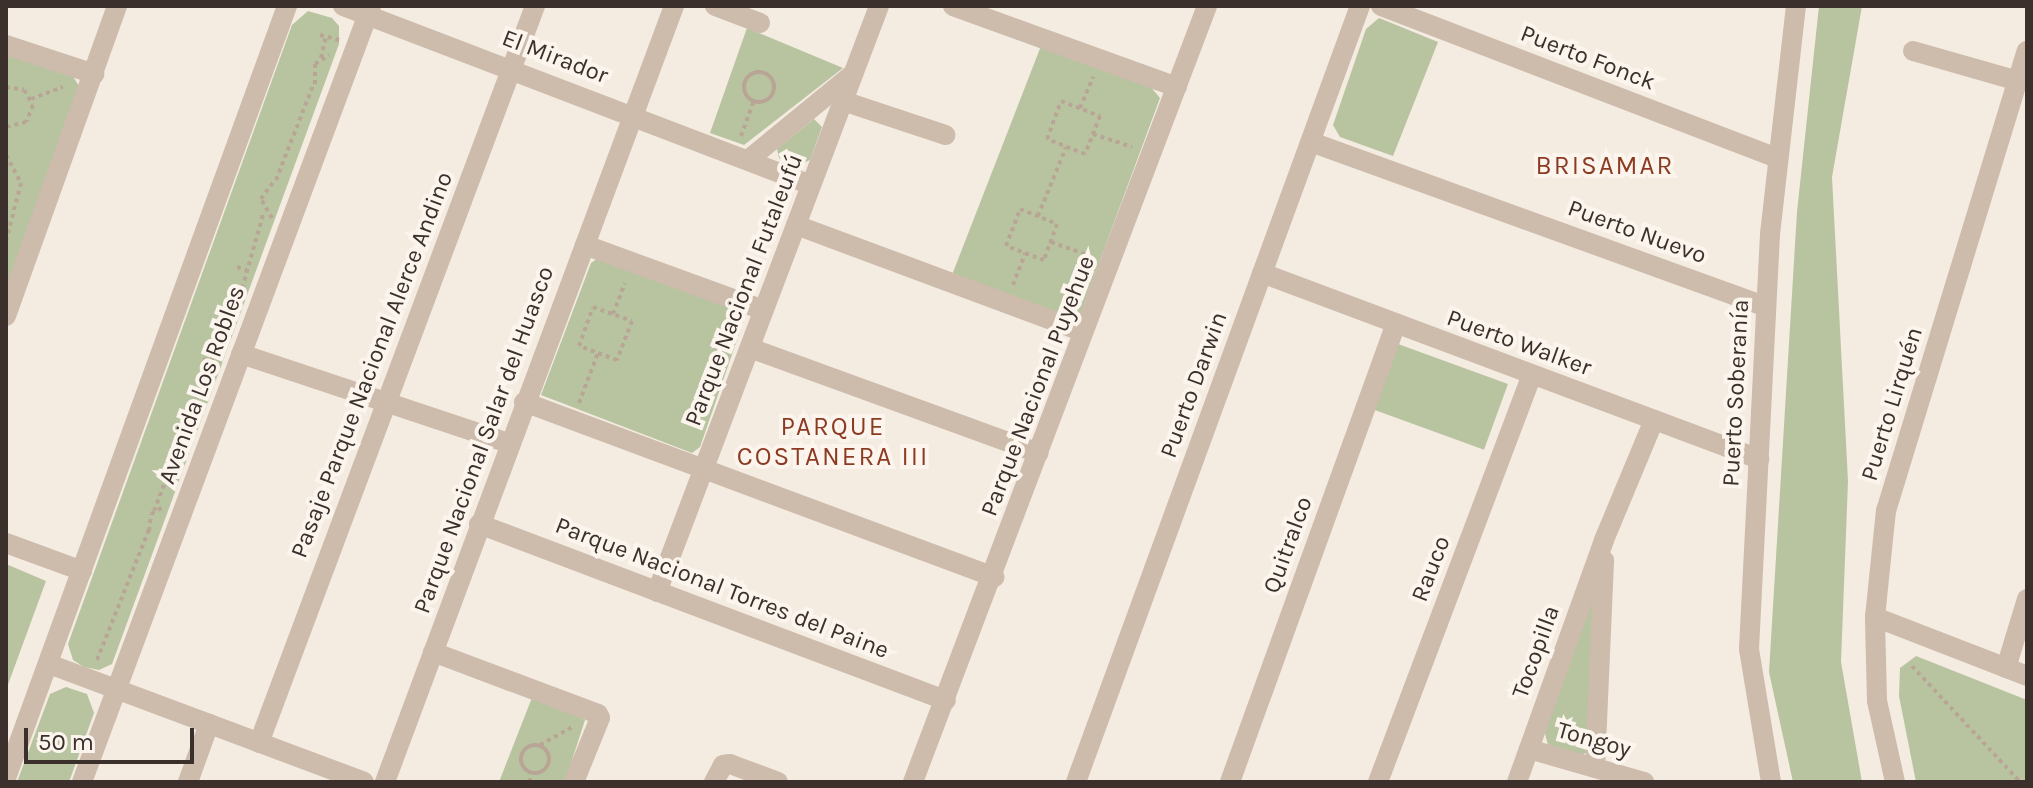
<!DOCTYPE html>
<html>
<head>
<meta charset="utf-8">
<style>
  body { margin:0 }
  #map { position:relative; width:2033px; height:788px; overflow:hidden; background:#f4ebe1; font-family:Karla,sans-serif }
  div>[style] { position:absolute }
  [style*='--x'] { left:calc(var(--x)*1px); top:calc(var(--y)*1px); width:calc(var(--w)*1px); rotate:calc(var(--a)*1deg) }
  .green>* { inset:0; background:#b8c4a0; transform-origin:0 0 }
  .path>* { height:4px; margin-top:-2px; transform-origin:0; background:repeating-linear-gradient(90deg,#b9a596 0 4px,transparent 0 8px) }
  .path>.ring { margin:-2px; padding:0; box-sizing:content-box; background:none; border:4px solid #b9a596; border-radius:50% }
  .minor>* { height:20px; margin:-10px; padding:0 10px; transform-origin:10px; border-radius:10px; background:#cdbbac }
  .tertiary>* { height:20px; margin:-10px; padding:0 10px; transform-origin:10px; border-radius:10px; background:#cdbbac }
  span { translate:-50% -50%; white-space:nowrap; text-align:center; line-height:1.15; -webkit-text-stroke:8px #fbf5ee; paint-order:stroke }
  .street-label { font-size:24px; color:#3b302b }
  .neighbourhood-label { font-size:26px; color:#8c3b22; letter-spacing:2px }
  .frame { position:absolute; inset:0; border:8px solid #3b302b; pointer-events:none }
  .scale { position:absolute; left:24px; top:728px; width:170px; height:36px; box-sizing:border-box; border:4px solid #3b302b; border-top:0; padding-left:10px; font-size:24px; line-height:28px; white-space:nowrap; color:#3b302b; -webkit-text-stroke:6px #fbf5ee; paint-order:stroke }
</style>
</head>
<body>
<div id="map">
  <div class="green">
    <div style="clip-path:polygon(1819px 6px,1862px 6px,1832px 177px,1848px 481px,1841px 662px,1862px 782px,1793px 782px,1769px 672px,1797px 212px)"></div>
    <div style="clip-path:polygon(308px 11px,332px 18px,339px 26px,339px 44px,112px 664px,99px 670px,84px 667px,73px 660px,68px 644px,292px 25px)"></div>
    <div style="clip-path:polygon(1379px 18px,1438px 42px,1393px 156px,1340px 137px,1333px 125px,1366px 29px)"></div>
    <div style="clip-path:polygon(747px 28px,843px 68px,744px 145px,710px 133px)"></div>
    <div style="clip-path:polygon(1041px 46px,1150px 86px,1160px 98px,1081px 312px,1071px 318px,952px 275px)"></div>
    <div style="clip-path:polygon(6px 50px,72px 75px,79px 86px,6px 296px)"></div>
    <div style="clip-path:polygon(814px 119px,822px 127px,810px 160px,797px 166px,779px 158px,777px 149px)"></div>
    <div style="clip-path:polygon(598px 258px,746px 314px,700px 447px,692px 453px,541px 395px,591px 263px)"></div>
    <div style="left:1398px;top:344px;width:117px;height:70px;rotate:20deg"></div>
    <div style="clip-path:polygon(6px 564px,46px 581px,6px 690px)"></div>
    <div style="clip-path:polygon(1597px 583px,1586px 753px,1581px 755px,1548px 745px,1544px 730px)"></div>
    <div style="clip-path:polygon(1916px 656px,2027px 700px,2027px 782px,1916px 782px,1899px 696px,1900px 668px)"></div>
    <div style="clip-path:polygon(66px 687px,87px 694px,94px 713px,69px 782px,17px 782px,50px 694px)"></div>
    <div style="clip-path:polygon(533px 695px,585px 720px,565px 782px,499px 782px)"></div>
  </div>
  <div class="path">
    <div style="--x:320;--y:35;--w:20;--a:15"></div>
    <div style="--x:321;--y:58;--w:22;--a:-77"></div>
    <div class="ring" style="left:744px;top:72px;width:26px;height:26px"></div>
    <div style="--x:315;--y:84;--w:20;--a:-90"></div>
    <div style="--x:315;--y:64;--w:17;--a:-33"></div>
    <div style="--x:6;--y:87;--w:18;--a:9"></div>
    <div style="--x:24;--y:90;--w:17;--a:59"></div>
    <div style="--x:33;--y:105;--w:18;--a:112"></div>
    <div style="--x:26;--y:122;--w:21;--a:166"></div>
    <div style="--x:31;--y:99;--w:34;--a:-21"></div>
    <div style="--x:1061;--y:101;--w:42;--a:21"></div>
    <div style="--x:1100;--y:116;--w:41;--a:111.5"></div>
    <div style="--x:1085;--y:154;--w:41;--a:-158.5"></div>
    <div style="--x:1047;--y:139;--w:40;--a:-69.8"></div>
    <div style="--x:1080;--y:108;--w:34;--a:-67"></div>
    <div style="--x:1093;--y:134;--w:41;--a:18.4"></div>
    <div style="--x:741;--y:136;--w:37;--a:-70"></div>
    <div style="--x:6;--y:155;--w:32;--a:62"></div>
    <div style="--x:21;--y:183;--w:60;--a:104.5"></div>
    <div style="--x:276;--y:180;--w:104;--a:-68.6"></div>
    <div style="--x:1020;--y:209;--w:40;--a:22"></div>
    <div style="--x:1057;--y:224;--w:38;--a:110"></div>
    <div style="--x:1044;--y:260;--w:40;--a:-159.8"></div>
    <div style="--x:1006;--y:246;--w:40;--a:-69"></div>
    <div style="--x:1038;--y:216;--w:74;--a:-67.9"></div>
    <div style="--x:272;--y:218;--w:22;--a:-120"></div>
    <div style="--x:261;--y:199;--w:24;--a:-54"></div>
    <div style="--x:1051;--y:242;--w:41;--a:19.7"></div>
    <div style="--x:237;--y:267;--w:10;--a:17"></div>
    <div style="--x:1013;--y:285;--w:34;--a:-69"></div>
    <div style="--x:240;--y:296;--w:88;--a:-74.2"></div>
    <div style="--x:593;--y:307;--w:41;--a:19.7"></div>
    <div style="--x:632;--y:321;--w:42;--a:111"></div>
    <div style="--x:617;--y:360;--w:40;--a:-159.8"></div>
    <div style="--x:579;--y:346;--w:41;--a:-70.3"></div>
    <div style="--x:613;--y:314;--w:33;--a:-69"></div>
    <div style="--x:227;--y:321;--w:13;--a:-94"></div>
    <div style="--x:226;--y:308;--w:18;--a:-38"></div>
    <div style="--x:203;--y:359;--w:12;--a:24"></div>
    <div style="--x:579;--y:403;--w:53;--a:-69.2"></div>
    <div style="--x:190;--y:413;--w:98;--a:-67.9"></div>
    <div style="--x:185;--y:451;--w:22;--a:-106"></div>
    <div style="--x:179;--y:430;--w:20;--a:-60"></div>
    <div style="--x:154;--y:511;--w:70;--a:-69"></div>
    <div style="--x:149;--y:531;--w:17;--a:-83"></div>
    <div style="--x:151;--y:514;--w:14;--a:-30"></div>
    <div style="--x:97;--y:660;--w:141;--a:-68.3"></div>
    <div style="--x:1912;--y:666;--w:158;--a:47"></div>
    <div class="ring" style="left:521px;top:745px;width:24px;height:24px"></div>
    <div style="--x:540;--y:745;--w:37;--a:-29"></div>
    <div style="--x:530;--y:782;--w:10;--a:-90"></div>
  </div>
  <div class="minor">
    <div style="--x:343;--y:6;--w:501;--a:20.93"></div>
    <div style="--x:715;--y:6;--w:48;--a:20.7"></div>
    <div style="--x:953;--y:6;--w:238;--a:19.9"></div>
    <div style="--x:1381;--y:6;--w:424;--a:21"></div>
    <div style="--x:6;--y:45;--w:93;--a:18.2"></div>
    <div style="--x:1913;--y:51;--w:109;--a:15.9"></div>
    <div style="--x:843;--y:101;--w:108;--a:18.4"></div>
    <div style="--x:1311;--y:142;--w:484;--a:19.9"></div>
    <div style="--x:748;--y:160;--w:136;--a:-39.3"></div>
    <div style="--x:796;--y:225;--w:306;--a:20.4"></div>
    <div style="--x:585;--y:245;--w:190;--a:20"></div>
    <div style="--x:1262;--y:273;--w:531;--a:20.52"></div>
    <div style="--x:6;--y:316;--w:329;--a:-70.3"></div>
    <div style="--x:750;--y:348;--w:307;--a:20"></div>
    <div style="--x:241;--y:354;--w:281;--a:18.4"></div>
    <div style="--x:524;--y:402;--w:502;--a:20.42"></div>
    <div style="--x:479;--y:524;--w:499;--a:20.7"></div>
    <div style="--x:6;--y:543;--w:81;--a:20.2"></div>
    <div style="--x:657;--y:592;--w:627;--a:-69.25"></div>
    <div style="--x:1875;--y:617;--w:107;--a:-84.1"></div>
    <div style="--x:1886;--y:511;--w:481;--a:-73"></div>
    <div style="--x:433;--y:652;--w:176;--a:20.6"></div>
    <div style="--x:598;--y:714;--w:4;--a:63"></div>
    <div style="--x:600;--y:718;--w:69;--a:112.1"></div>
    <div style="--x:2006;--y:668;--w:72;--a:-73.1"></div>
    <div style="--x:259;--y:743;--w:787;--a:-69.47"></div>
    <div style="--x:1529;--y:749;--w:120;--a:16"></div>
    <div style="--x:1595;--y:768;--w:208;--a:-87.5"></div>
    <div style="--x:188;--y:782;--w:62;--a:-70.1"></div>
    <div style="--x:385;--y:782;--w:828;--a:-69.57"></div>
    <div style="--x:714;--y:782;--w:19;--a:-62"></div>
    <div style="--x:723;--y:765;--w:7;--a:-8"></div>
    <div style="--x:730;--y:764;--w:51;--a:20.6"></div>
    <div style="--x:913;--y:782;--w:830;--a:-69.25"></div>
    <div style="--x:1076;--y:782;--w:826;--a:-69.9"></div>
    <div style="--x:1230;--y:782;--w:486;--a:-70.1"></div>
    <div style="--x:1378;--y:782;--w:435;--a:-69.3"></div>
    <div style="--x:1517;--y:782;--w:257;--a:-70.2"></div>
    <div style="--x:1604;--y:540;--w:130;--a:-67.4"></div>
    <div style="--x:1771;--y:782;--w:135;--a:-99.4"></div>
    <div style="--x:1749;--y:649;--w:416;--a:-87.1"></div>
    <div style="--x:1770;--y:234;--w:229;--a:-83.5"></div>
  </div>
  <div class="tertiary">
    <div style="--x:49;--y:664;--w:336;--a:20.5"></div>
    <div style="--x:6;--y:778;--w:822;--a:-70"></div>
    <div style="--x:82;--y:782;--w:828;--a:-69.57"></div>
    <div style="--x:1895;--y:782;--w:83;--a:-102.5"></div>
    <div style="--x:1877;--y:701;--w:84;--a:-91.4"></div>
    <div style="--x:1875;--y:617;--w:163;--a:21.2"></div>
  </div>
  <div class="street-label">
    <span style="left:555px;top:57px;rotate:21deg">El Mirador</span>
    <span style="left:1588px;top:58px;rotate:21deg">Puerto Fonck</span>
    <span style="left:1637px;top:232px;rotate:20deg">Puerto Nuevo</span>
    <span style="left:744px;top:290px;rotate:-69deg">Parque Nacional Futaleufú</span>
    <span style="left:1519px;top:343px;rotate:20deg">Puerto Walker</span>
    <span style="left:372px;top:365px;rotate:-69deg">Pasaje Parque Nacional Alerce Andino</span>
    <span style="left:202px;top:385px;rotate:-70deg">Avenida Los Robles</span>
    <span style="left:1194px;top:385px;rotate:-70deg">Puerto Darwin</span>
    <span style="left:1038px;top:386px;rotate:-69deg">Parque Nacional Puyehue</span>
    <span style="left:1736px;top:393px;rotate:-87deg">Puerto Soberanía</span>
    <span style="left:1892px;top:404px;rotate:-73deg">Puerto Lirquén</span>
    <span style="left:484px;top:440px;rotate:-70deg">Parque Nacional Salar del Huasco</span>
    <span style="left:1288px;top:545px;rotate:-70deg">Quitralco</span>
    <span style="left:1431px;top:569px;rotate:-69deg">Rauco</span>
    <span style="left:722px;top:588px;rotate:21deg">Parque Nacional Torres del Paine</span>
    <span style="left:1536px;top:652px;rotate:-70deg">Tocopilla</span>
    <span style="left:1594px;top:740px;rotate:16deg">Tongoy</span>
  </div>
  <div class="neighbourhood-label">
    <span style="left:1605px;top:166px">BRISAMAR</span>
    <span style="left:833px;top:442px">PARQUE<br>COSTANERA III</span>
  </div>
  <div class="frame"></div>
  <div class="scale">50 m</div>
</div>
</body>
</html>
